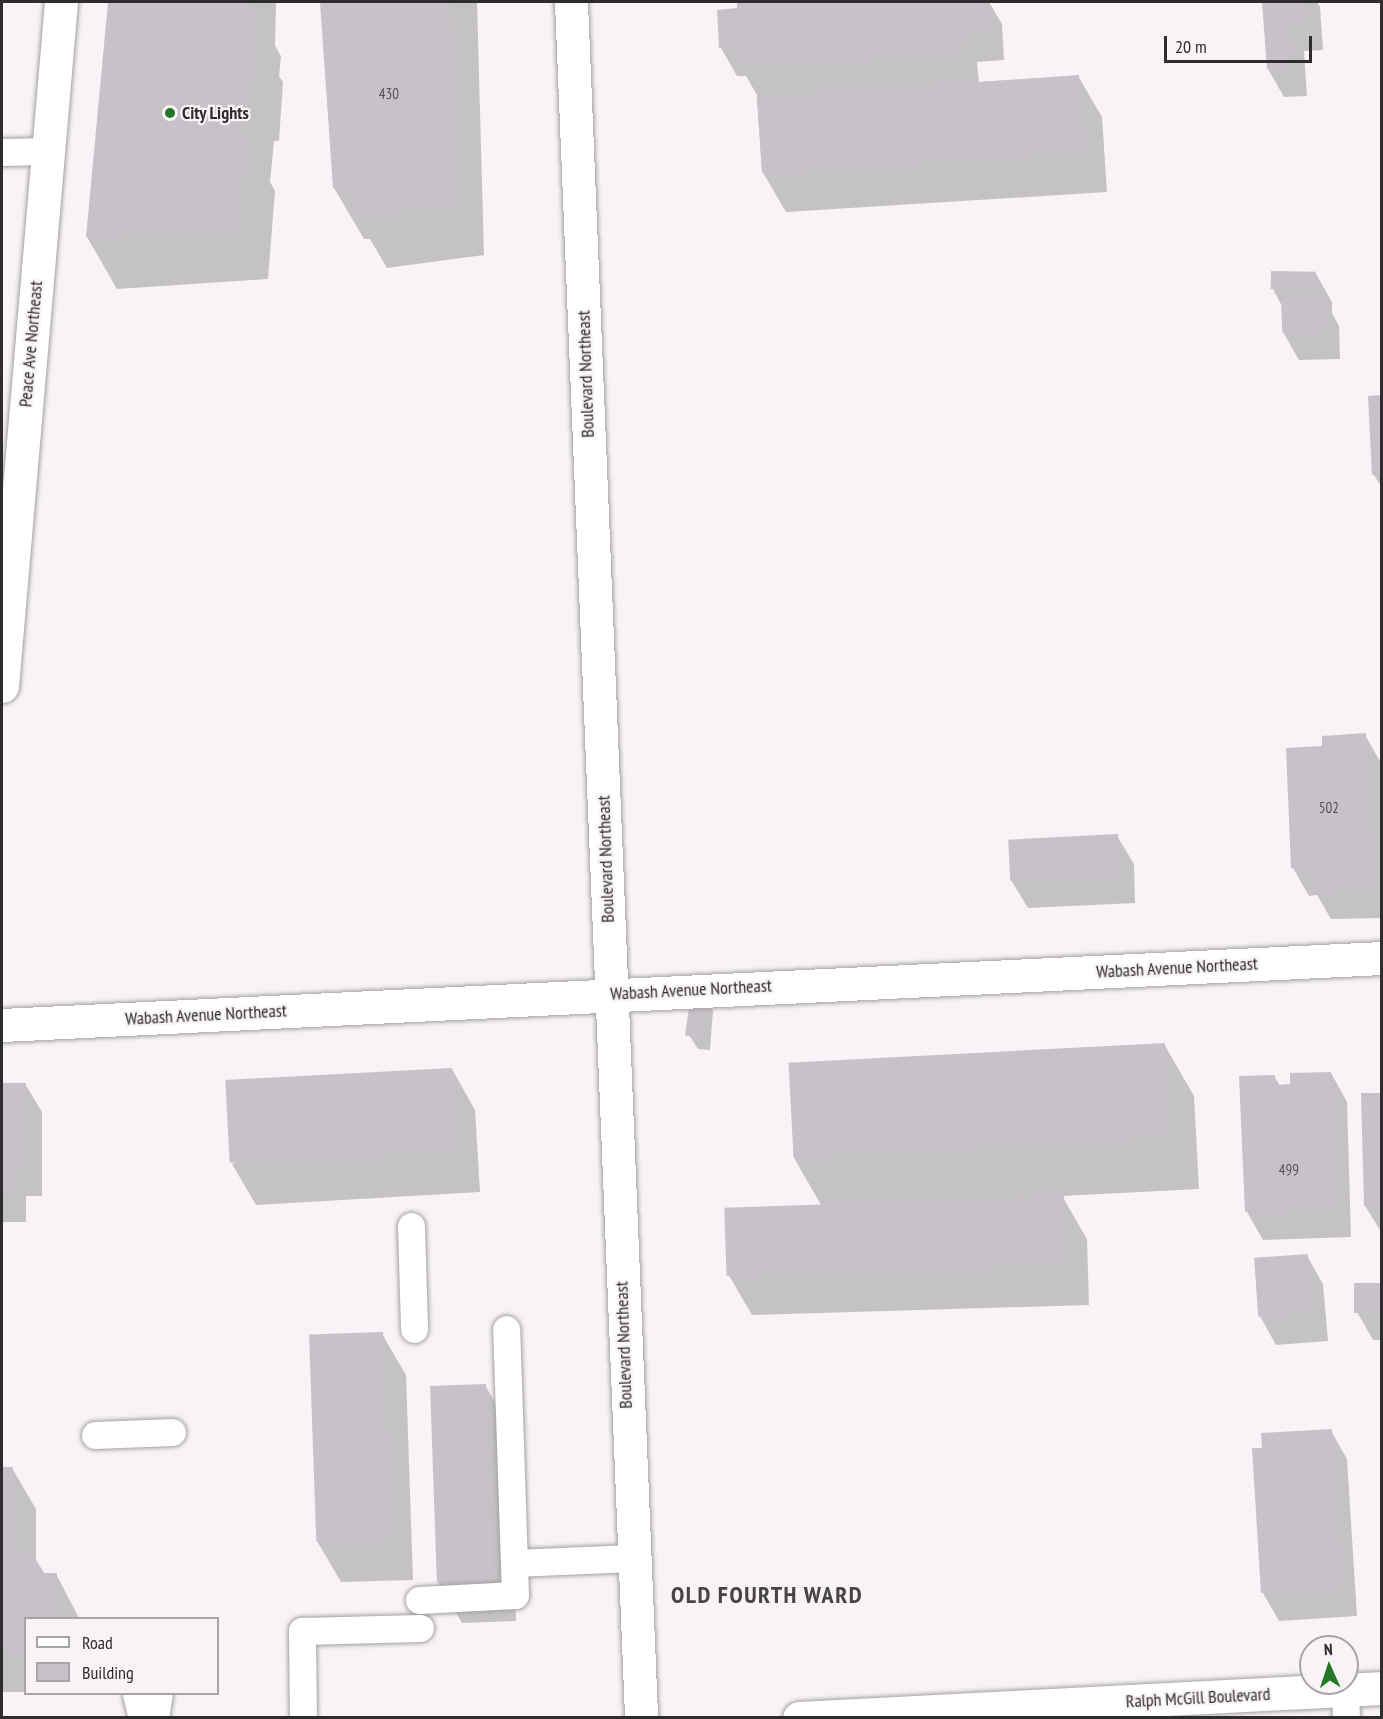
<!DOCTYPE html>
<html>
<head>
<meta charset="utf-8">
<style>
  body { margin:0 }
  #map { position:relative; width:1383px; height:1719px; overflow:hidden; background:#f7f3f7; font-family:"PT Sans Narrow",sans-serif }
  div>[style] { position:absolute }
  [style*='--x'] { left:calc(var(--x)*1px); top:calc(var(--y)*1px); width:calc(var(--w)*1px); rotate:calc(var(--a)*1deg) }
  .shadow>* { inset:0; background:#0003 }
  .building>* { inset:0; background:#c6c2c7; transform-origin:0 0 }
  .roads { filter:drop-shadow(0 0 2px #a4a0a4) drop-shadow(0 0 2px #a4a0a4) }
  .service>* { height:27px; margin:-13.5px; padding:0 13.5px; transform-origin:13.5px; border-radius:13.5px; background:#fff }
  .minor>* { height:33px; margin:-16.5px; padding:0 16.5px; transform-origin:16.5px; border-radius:16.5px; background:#fff }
  .secondary>* { height:33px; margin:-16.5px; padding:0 16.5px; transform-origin:16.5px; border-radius:16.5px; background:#fff }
  .dots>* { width:16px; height:16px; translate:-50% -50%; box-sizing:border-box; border:3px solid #f7f3f7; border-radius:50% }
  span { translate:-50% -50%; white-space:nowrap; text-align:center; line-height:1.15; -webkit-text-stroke:4.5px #f7f3f7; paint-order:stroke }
  .number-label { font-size:15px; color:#545254 }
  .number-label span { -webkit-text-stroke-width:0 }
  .poi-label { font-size:18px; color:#2e2c2e; font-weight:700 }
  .left { translate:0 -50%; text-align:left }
  .street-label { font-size:18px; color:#2e2c2e }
  .district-label { font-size:24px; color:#474448; font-weight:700; letter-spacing:1.5px }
  .frame { position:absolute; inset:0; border:3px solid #2e2c2e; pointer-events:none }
  .legend { position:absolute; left:24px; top:1617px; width:195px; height:78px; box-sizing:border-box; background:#f7f3f7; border:2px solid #a7a3a7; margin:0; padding:8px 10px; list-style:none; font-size:18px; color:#2e2c2e }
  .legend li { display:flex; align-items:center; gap:12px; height:30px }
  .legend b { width:30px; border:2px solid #a7a3a7 }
  .north { position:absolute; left:1299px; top:1635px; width:60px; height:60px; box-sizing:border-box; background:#f7f3f7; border:2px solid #a7a3a7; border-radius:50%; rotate:357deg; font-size:16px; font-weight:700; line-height:24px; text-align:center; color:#2e2c2e }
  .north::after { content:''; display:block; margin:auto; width:21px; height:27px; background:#227825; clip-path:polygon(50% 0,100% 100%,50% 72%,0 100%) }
  .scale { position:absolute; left:1164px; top:36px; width:148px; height:27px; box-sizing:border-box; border:3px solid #2e2c2e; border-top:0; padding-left:8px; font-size:18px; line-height:21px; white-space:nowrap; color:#2e2c2e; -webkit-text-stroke:4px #f7f3f7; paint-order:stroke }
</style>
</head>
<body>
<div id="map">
  <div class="shadow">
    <div style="clip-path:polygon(110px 2px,276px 2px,275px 46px,281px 56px,279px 76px,283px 82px,279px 141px,274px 141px,270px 182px,275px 191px,268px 279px,117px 289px,87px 237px)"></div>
    <div style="clip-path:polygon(322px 2px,477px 2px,484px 255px,387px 268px,370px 239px,364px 239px,334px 188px)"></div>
    <div style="clip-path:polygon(738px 2px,989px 2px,1002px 24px,1004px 60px,977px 62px,979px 82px,1078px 76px,1102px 117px,1107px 192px,786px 212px,762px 171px,757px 95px,746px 76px,737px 76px,721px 48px,739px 9px)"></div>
    <div style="clip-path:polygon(1264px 2px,1317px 2px,1320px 7px,1323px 50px,1304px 51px,1307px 96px,1284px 97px,1268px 69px)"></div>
    <div style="clip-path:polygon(1272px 273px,1316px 274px,1332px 302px,1332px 313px,1339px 326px,1340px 359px,1299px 360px,1283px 332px,1282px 306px,1273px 289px)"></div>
    <div style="clip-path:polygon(1382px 396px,1382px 488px,1374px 475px)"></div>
    <div style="clip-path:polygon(1365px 735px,1381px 763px,1382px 918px,1331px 919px,1317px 895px,1309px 896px,1293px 868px,1323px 748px)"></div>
    <div style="clip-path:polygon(1117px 836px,1134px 864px,1135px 903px,1028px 908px,1011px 880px,1010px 841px)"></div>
    <div style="clip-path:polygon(705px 997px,713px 1011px,710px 1050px,698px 1049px,689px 1035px)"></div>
    <div style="clip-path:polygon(1164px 1044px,1194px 1096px,1199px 1189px,1062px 1196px,1087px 1239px,1089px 1305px,752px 1315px,728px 1274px,821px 1205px,793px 1156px)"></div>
    <div style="clip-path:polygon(452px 1069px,475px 1110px,480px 1192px,256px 1205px,232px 1164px)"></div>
    <div style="clip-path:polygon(1331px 1073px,1347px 1102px,1351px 1237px,1263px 1240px,1247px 1212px,1274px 1076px,1280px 1086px,1292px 1085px)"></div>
    <div style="clip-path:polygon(25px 1084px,42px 1112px,42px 1196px,26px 1196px,26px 1222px,2px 1222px,2px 1085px)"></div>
    <div style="clip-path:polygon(1382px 1094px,1382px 1233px,1365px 1206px)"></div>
    <div style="clip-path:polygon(1307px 1256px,1323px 1284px,1328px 1341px,1276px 1345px,1260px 1316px)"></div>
    <div style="clip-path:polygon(1379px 1284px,1382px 1340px,1373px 1340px,1357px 1312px)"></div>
    <div style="clip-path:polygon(382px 1334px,406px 1375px,413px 1580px,341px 1582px,317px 1541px)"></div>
    <div style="clip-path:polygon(485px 1385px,509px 1426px,516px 1621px,462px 1623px,438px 1582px)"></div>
    <div style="clip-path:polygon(1331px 1431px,1347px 1459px,1357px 1616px,1279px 1621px,1263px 1593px,1254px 1450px)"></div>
    <div style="clip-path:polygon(12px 1468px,36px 1509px,36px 1560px,45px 1574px,56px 1574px,79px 1618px,26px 1618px,26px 1692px,2px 1692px,2px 1469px)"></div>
  </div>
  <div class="building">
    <div style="clip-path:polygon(108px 2px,252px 3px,250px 28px,254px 29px,250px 90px,245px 90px,241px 136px,246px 137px,238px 228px,86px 237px)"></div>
    <div style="clip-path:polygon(320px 2px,450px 2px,455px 204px,355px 216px,352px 187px,333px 188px)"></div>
    <div style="clip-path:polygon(737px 2px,987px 2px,989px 33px,962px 34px,963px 53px,740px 67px,739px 47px,719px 48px,717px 10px,737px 8px)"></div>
    <div style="clip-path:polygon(1262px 2px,1306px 2px,1307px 22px,1289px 23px,1292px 68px,1267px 69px)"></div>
    <div style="left:1079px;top:75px;width:76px;height:323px;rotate:86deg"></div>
    <div style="left:1271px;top:271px;width:45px;height:18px;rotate:1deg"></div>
    <div style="left:1324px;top:296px;width:35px;height:43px;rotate:88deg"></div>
    <div style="clip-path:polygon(1382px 395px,1382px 475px,1372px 475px,1368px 396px)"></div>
    <div style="clip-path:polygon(1366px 733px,1373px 889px,1313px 892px,1312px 867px,1291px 868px,1286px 748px,1322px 746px,1322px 736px)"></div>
    <div style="left:1118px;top:834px;width:41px;height:110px;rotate:87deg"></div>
    <div style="left:691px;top:993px;width:15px;height:43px;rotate:8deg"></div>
    <div style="left:1165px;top:1043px;width:94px;height:377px;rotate:87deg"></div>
    <div style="left:452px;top:1068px;width:83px;height:227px;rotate:87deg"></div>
    <div style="clip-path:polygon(1331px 1072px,1335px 1209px,1245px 1212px,1239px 1076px,1275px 1075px,1276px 1085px,1290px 1084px,1290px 1073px)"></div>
    <div style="clip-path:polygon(2px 1083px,26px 1083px,26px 1168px,11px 1168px,11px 1195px,2px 1195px)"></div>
    <div style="clip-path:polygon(1361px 1093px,1382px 1093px,1382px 1206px,1364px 1206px)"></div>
    <div style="left:1064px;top:1196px;width:68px;height:340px;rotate:88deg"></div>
    <div style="left:1308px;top:1254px;width:59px;height:54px;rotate:86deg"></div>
    <div style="left:1354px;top:1283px;width:26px;height:30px"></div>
    <div style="left:383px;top:1332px;width:207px;height:74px;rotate:88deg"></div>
    <div style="left:486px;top:1384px;width:196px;height:56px;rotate:88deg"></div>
    <div style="clip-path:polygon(1332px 1429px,1341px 1588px,1261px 1593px,1252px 1448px,1262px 1448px,1261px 1433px)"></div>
    <div style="clip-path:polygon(2px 1467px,13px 1467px,14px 1556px,36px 1556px,35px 1573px,57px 1573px,57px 1618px,26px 1618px,26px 1651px,2px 1651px)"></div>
  </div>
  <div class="roads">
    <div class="service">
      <div style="--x:2;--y:152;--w:46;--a:-1.2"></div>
      <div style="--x:411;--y:1226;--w:103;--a:88.3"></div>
      <div style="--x:95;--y:1435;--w:77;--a:-2.2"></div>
      <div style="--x:514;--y:1563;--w:119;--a:-2.4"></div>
      <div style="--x:419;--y:1600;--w:96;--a:-3"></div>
      <div style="--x:515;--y:1595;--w:266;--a:-91.9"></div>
      <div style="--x:1345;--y:1690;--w:28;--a:88"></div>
      <div style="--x:136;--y:1694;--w:25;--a:76"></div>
      <div style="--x:155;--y:1718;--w:24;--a:-81"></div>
      <div style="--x:303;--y:1718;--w:87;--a:-90.7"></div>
      <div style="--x:302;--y:1631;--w:118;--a:-1.5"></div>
    </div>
    <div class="minor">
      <div style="--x:2;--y:686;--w:687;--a:-85.07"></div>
      <div style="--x:2;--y:1025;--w:1382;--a:-2.78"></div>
    </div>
    <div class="secondary">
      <div style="--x:571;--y:2;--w:1717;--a:87.66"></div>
      <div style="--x:799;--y:1718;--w:584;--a:-2.95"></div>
    </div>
  </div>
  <div class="dots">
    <div style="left:170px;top:113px;background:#227825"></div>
  </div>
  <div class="number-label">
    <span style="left:389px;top:94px">430</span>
    <span style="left:1329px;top:808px">502</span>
    <span style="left:1289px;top:1170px">499</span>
  </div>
  <div class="poi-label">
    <span class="left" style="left:182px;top:113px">City Lights</span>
  </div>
  <div class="street-label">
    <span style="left:31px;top:344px;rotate:-85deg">Peace Ave Northeast</span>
    <span style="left:586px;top:374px;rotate:-92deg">Boulevard Northeast</span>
    <span style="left:606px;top:859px;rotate:-92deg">Boulevard Northeast</span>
    <span style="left:1177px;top:968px;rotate:-3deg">Wabash Avenue Northeast</span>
    <span style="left:691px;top:990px;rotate:-3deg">Wabash Avenue Northeast</span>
    <span style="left:206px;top:1015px;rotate:-3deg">Wabash Avenue Northeast</span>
    <span style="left:624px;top:1345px;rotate:-92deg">Boulevard Northeast</span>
    <span style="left:1198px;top:1698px;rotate:-3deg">Ralph McGill Boulevard</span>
  </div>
  <div class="district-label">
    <span style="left:767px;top:1595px">OLD FOURTH WARD</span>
  </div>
  <div class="frame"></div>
  <ul class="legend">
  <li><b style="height:8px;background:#fff"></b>Road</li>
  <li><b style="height:16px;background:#c6c2c7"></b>Building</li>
  </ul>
  <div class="north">N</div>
  <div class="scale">20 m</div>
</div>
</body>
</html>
